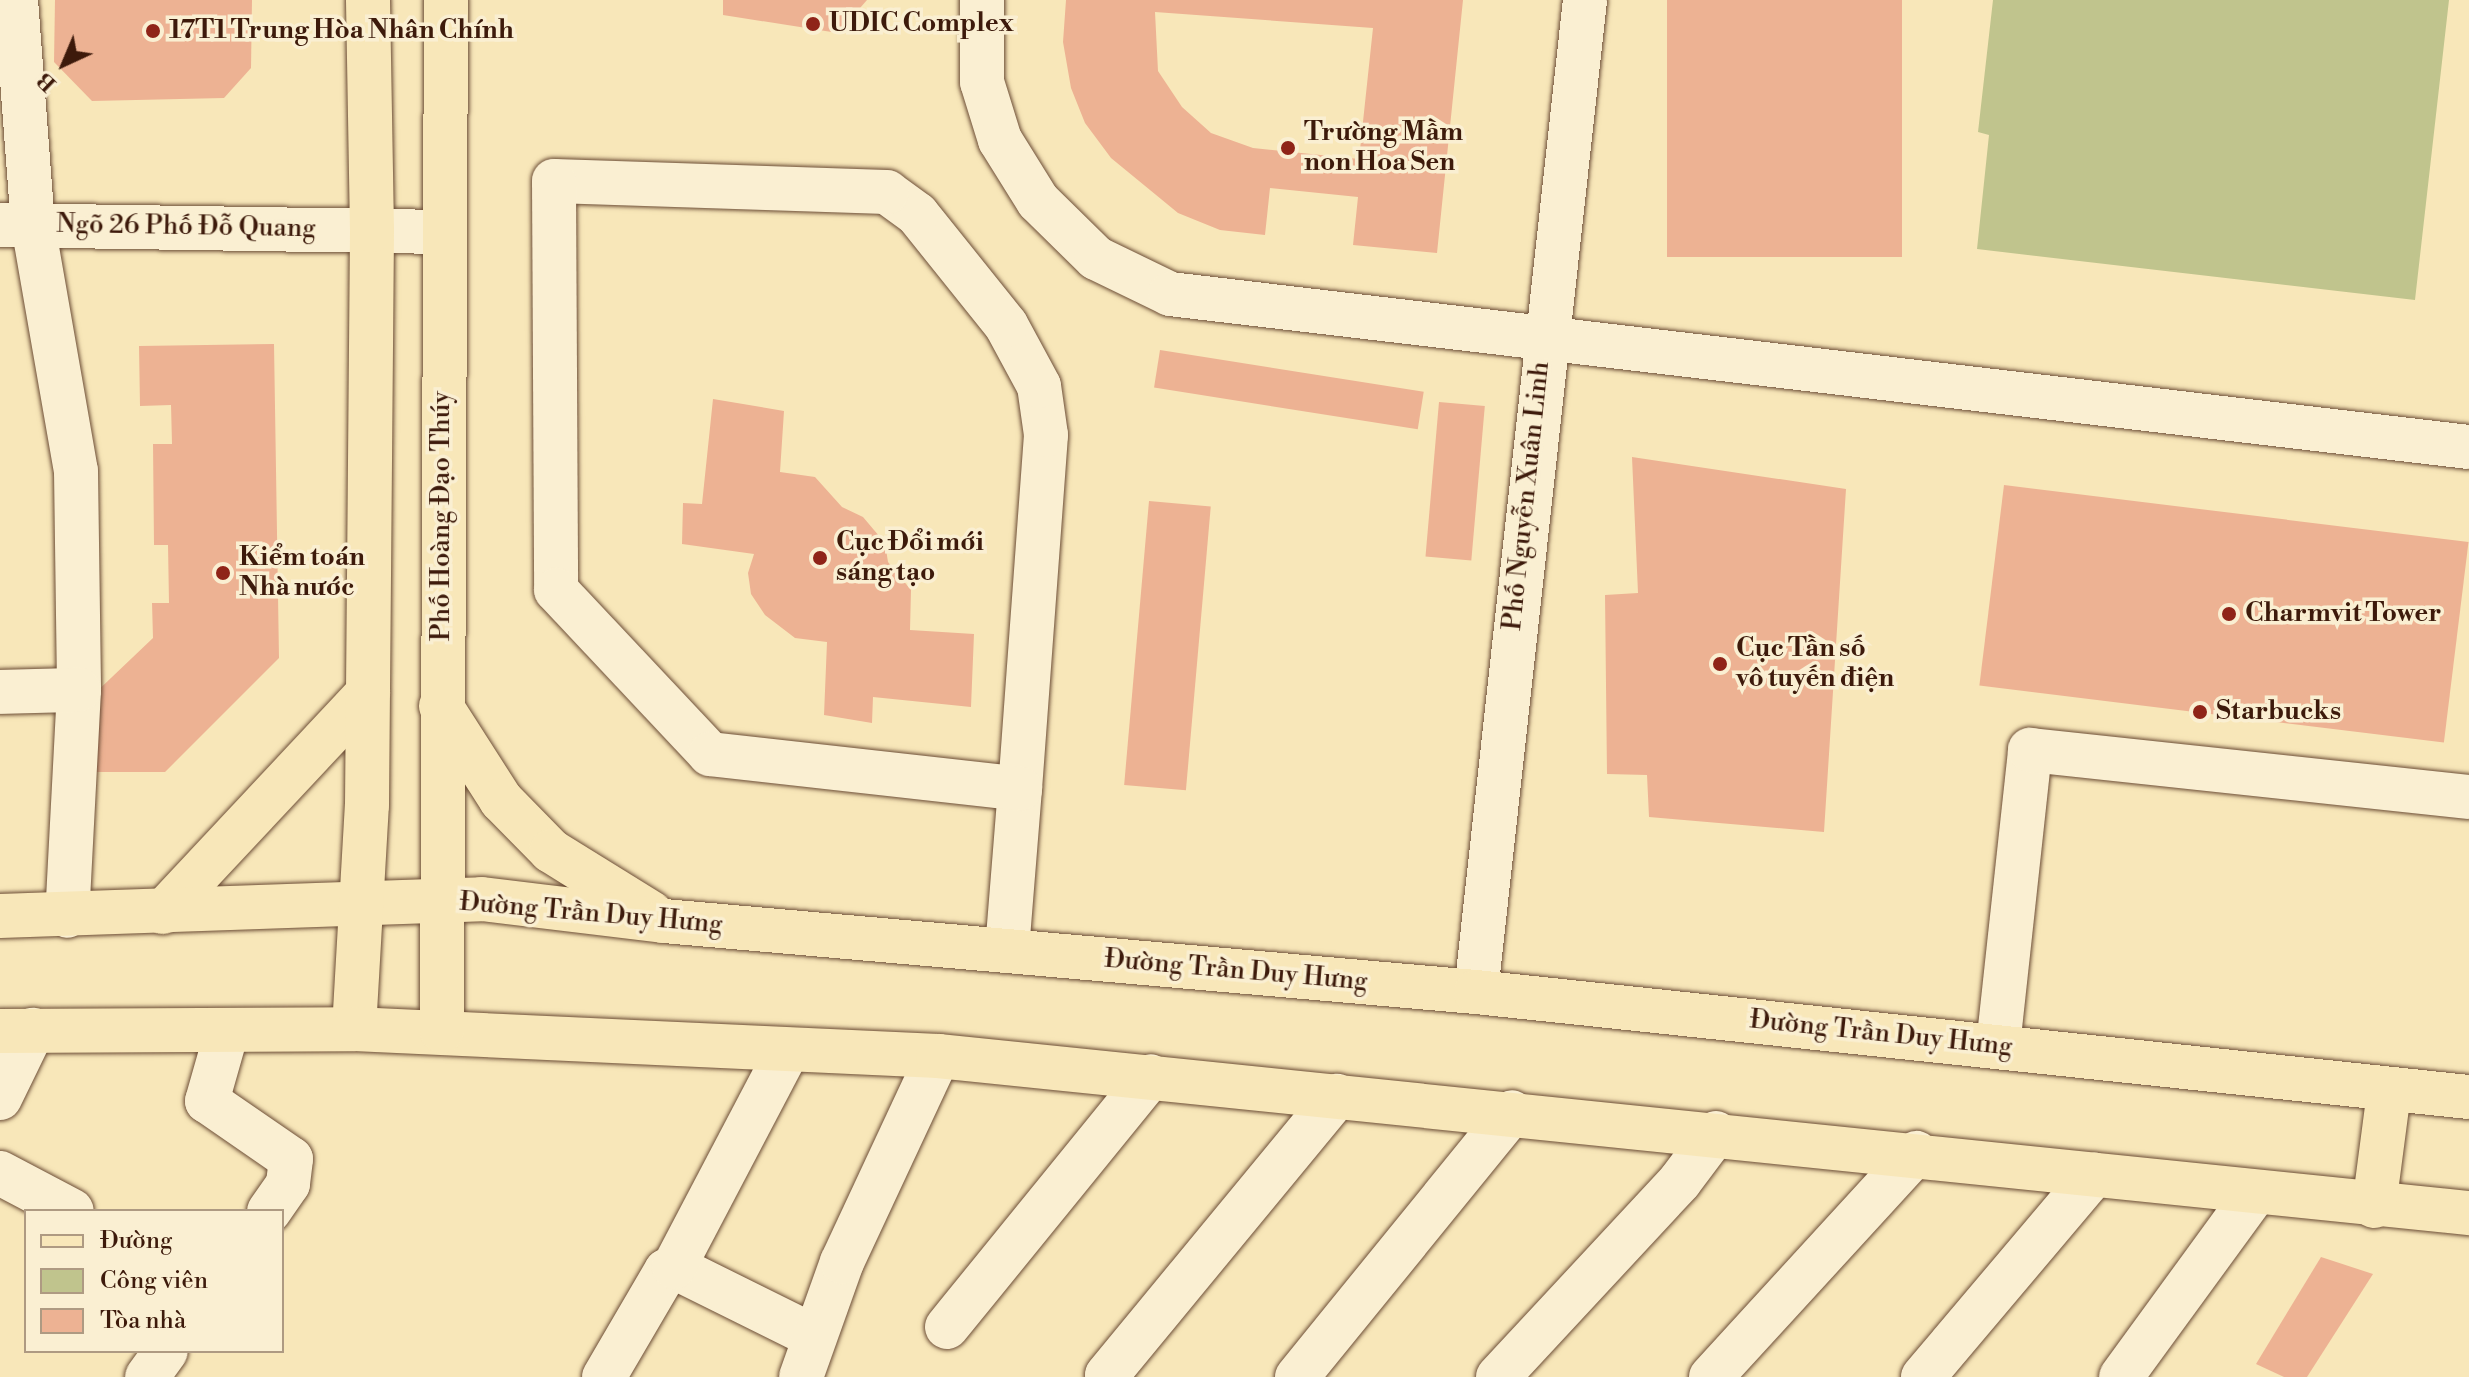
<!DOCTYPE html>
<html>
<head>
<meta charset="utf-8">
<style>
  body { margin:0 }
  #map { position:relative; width:2469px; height:1377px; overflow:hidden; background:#f8e7b9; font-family:"Libre Bodoni",serif }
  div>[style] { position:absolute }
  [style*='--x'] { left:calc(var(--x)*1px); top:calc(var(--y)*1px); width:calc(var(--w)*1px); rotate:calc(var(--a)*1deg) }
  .green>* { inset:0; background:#c0c48d }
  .building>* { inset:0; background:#edb293; transform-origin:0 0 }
  .roads { filter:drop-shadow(0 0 2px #6c4d36) drop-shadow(0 0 2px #6c4d36) }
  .minor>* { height:44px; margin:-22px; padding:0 22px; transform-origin:22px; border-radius:22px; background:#faefd2 }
  .major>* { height:44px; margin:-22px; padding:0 22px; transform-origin:22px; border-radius:22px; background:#f8e7b9 }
  .dots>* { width:22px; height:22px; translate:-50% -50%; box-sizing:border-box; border:4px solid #faefd2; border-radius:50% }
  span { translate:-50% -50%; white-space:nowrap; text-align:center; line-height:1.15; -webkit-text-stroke:7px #faefd2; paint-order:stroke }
  .poi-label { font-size:26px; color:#3d1a0b; font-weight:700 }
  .left { translate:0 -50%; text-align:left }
  .street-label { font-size:26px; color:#3d1a0b }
  .legend { position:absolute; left:24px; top:1209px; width:260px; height:144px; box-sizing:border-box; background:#faefd2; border:2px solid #ae9a82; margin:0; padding:10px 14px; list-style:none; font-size:24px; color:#3d1a0b }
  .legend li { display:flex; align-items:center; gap:16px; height:40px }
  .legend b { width:40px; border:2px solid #ae9a82 }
  .north { position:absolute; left:24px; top:24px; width:80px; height:80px; -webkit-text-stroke:6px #faefd2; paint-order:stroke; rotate:224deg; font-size:22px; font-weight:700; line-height:32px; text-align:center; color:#3d1a0b }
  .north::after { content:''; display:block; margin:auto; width:28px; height:36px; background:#3d1a0b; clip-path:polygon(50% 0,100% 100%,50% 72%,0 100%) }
</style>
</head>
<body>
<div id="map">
  <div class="green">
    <div style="clip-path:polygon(1993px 0,2449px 0,2415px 300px,1977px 249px,1989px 135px,1978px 132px)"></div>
  </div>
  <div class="building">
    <div style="clip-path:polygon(55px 0,252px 0,251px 68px,224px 98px,92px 101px,54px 62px)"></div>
    <div style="clip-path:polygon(723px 0,867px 0,838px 33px,723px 15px)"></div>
    <div style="clip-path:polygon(evenodd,1066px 0,1463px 0,1437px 253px,1353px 245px,1358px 197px,1270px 188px,1265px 235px,1220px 230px,1178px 213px,1111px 158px,1085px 123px,1071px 88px,1063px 42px,1066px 0,1155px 12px,1373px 28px,1359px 159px,1253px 148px,1211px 133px,1182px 107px,1158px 71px,1155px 12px)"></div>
    <div style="left:1667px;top:0;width:235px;height:257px"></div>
    <div style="clip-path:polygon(274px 344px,279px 658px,165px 772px,92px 772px,91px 697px,153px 638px,152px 603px,169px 603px,168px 545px,154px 545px,153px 444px,172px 444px,171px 405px,140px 406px,139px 346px)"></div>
    <div style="left:1160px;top:350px;width:267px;height:38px;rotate:9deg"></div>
    <div style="clip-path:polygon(713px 399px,784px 411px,780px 472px,815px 477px,842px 507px,863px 517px,885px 543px,888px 562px,911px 590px,910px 630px,974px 634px,971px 707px,873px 697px,872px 723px,824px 715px,827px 642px,795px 638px,765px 615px,751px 594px,748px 573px,754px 554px,682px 544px,683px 503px,702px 504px)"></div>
    <div style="left:1439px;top:402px;width:46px;height:155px;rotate:5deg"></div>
    <div style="clip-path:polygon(1632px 457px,1846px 489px,1824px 832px,1649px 817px,1647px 775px,1607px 774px,1605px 595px,1638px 593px)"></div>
    <div style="left:2004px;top:485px;width:468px;height:202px;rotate:7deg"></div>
    <div style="left:1149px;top:501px;width:62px;height:285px;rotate:5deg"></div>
    <div style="clip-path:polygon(2321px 1257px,2373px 1274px,2307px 1377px,2284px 1377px,2256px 1364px)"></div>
  </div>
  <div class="roads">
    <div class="minor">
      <div style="--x:16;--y:0;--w:226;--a:85.7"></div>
      <div style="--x:33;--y:225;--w:250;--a:80.1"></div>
      <div style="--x:76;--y:471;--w:219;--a:89.2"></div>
      <div style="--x:79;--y:690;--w:226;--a:93"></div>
      <div style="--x:982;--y:0;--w:82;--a:90"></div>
      <div style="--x:982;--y:82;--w:61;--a:72.8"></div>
      <div style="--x:1000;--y:140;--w:72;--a:58.1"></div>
      <div style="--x:1038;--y:201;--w:81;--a:44.5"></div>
      <div style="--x:1096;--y:258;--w:82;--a:25.9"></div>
      <div style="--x:1170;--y:294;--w:1308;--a:6.72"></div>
      <div style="--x:0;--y:225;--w:444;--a:0.9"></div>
      <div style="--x:0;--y:692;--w:79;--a:-1.5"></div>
      <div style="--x:1007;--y:950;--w:162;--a:-85.4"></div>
      <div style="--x:1020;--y:789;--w:355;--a:-85.8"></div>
      <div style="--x:1046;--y:435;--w:49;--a:-98.1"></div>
      <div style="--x:1039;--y:386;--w:69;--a:-118.4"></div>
      <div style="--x:1006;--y:325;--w:142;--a:-128.7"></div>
      <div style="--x:917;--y:214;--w:37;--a:-144"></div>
      <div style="--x:887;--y:192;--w:333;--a:-178.1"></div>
      <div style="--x:554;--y:181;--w:409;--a:89.7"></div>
      <div style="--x:556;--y:590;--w:225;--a:46.8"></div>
      <div style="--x:710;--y:754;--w:312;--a:6.4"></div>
      <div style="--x:1476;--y:992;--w:998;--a:-83.73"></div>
      <div style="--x:227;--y:1031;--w:73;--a:105.9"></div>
      <div style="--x:207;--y:1101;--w:102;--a:34.6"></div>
      <div style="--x:291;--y:1159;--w:25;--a:97"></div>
      <div style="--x:288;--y:1184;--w:33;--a:125"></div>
      <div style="--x:1998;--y:1046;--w:298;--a:-83.8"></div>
      <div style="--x:2030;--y:750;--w:442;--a:6.1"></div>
      <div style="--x:0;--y:1098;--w:76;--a:-64.1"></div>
      <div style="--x:0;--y:1173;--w:81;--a:27.8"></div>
      <div style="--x:674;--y:1267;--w:157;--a:26.4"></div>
      <div style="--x:947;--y:1327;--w:323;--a:-50.9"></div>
      <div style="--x:147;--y:1377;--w:32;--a:-54"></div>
      <div style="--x:604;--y:1377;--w:123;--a:-59.7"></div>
      <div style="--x:666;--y:1271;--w:9;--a:-27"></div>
      <div style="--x:674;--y:1267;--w:245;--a:-62.3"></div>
      <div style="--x:801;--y:1377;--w:122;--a:-70.4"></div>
      <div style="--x:842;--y:1262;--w:227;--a:-65"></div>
      <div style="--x:1112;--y:1377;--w:5;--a:-158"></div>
      <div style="--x:1107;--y:1375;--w:362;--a:-50.5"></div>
      <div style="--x:1297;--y:1377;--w:341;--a:-50.9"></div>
      <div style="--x:1498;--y:1377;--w:267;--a:-47.1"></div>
      <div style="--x:1680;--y:1181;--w:60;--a:-53.1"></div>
      <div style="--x:1711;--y:1377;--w:304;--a:-47.5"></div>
      <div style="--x:1923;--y:1377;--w:265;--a:-49.8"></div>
      <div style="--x:2121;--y:1377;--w:228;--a:-53.9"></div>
    </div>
    <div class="major">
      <div style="--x:441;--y:706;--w:112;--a:57.4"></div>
      <div style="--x:501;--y:800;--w:71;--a:45.6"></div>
      <div style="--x:551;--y:851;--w:118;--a:31.8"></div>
      <div style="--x:163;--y:912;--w:300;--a:-46.9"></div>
      <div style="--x:0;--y:916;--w:482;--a:-2"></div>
      <div style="--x:482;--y:899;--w:183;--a:6.9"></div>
      <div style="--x:664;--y:921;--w:815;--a:5"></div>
      <div style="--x:1476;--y:992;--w:999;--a:6.04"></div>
      <div style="--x:354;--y:1029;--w:224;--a:-86.7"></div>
      <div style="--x:367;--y:805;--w:575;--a:-89.5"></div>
      <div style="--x:372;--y:230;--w:230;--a:-91"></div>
      <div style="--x:0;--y:1031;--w:354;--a:-0.3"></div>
      <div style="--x:354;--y:1029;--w:585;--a:2.65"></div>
      <div style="--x:938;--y:1056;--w:1539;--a:5.86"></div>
      <div style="--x:442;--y:1031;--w:1031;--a:-89.78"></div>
      <div style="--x:2374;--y:1206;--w:115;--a:-82.5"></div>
    </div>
  </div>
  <div class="dots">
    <div style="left:813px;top:24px;background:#8f2418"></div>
    <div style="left:153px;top:31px;background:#8f2418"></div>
    <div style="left:1288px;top:148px;background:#8f2418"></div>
    <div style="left:820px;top:558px;background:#8f2418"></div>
    <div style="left:223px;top:573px;background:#8f2418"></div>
    <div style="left:2229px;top:614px;background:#8f2418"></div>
    <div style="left:1720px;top:664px;background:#8f2418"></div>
    <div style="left:2200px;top:712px;background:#8f2418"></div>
  </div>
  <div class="poi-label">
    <span class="left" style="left:829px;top:24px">UDIC Complex</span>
    <span class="left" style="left:169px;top:31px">17T1 Trung Hòa Nhân Chính</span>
    <span class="left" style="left:1304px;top:148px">Trường Mầm<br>non Hoa Sen</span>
    <span class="left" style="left:836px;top:558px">Cục Đổi mới<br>sáng tạo</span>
    <span class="left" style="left:239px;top:573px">Kiểm toán<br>Nhà nước</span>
    <span class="left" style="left:2245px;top:614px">Charmvit Tower</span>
    <span class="left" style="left:1736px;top:664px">Cục Tần số<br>vô tuyến điện</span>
    <span class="left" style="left:2216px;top:712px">Starbucks</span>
  </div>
  <div class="street-label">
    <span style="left:186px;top:227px;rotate:1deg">Ngõ 26 Phố Đỗ Quang</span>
    <span style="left:1527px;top:496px;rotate:-84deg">Phố Nguyễn Xuân Linh</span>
    <span style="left:442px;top:516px;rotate:-90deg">Phố Hoàng Đạo Thúy</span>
    <span style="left:591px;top:914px;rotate:5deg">Đường Trần Duy Hưng</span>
    <span style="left:1236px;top:971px;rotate:5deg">Đường Trần Duy Hưng</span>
    <span style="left:1881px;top:1034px;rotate:6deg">Đường Trần Duy Hưng</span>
  </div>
  <ul class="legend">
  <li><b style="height:10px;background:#f8e7b9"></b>Đường</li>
  <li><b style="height:22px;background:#c0c48d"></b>Công viên</li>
  <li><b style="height:22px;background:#edb293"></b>Tòa nhà</li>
  </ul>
  <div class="north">B</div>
</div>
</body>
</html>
